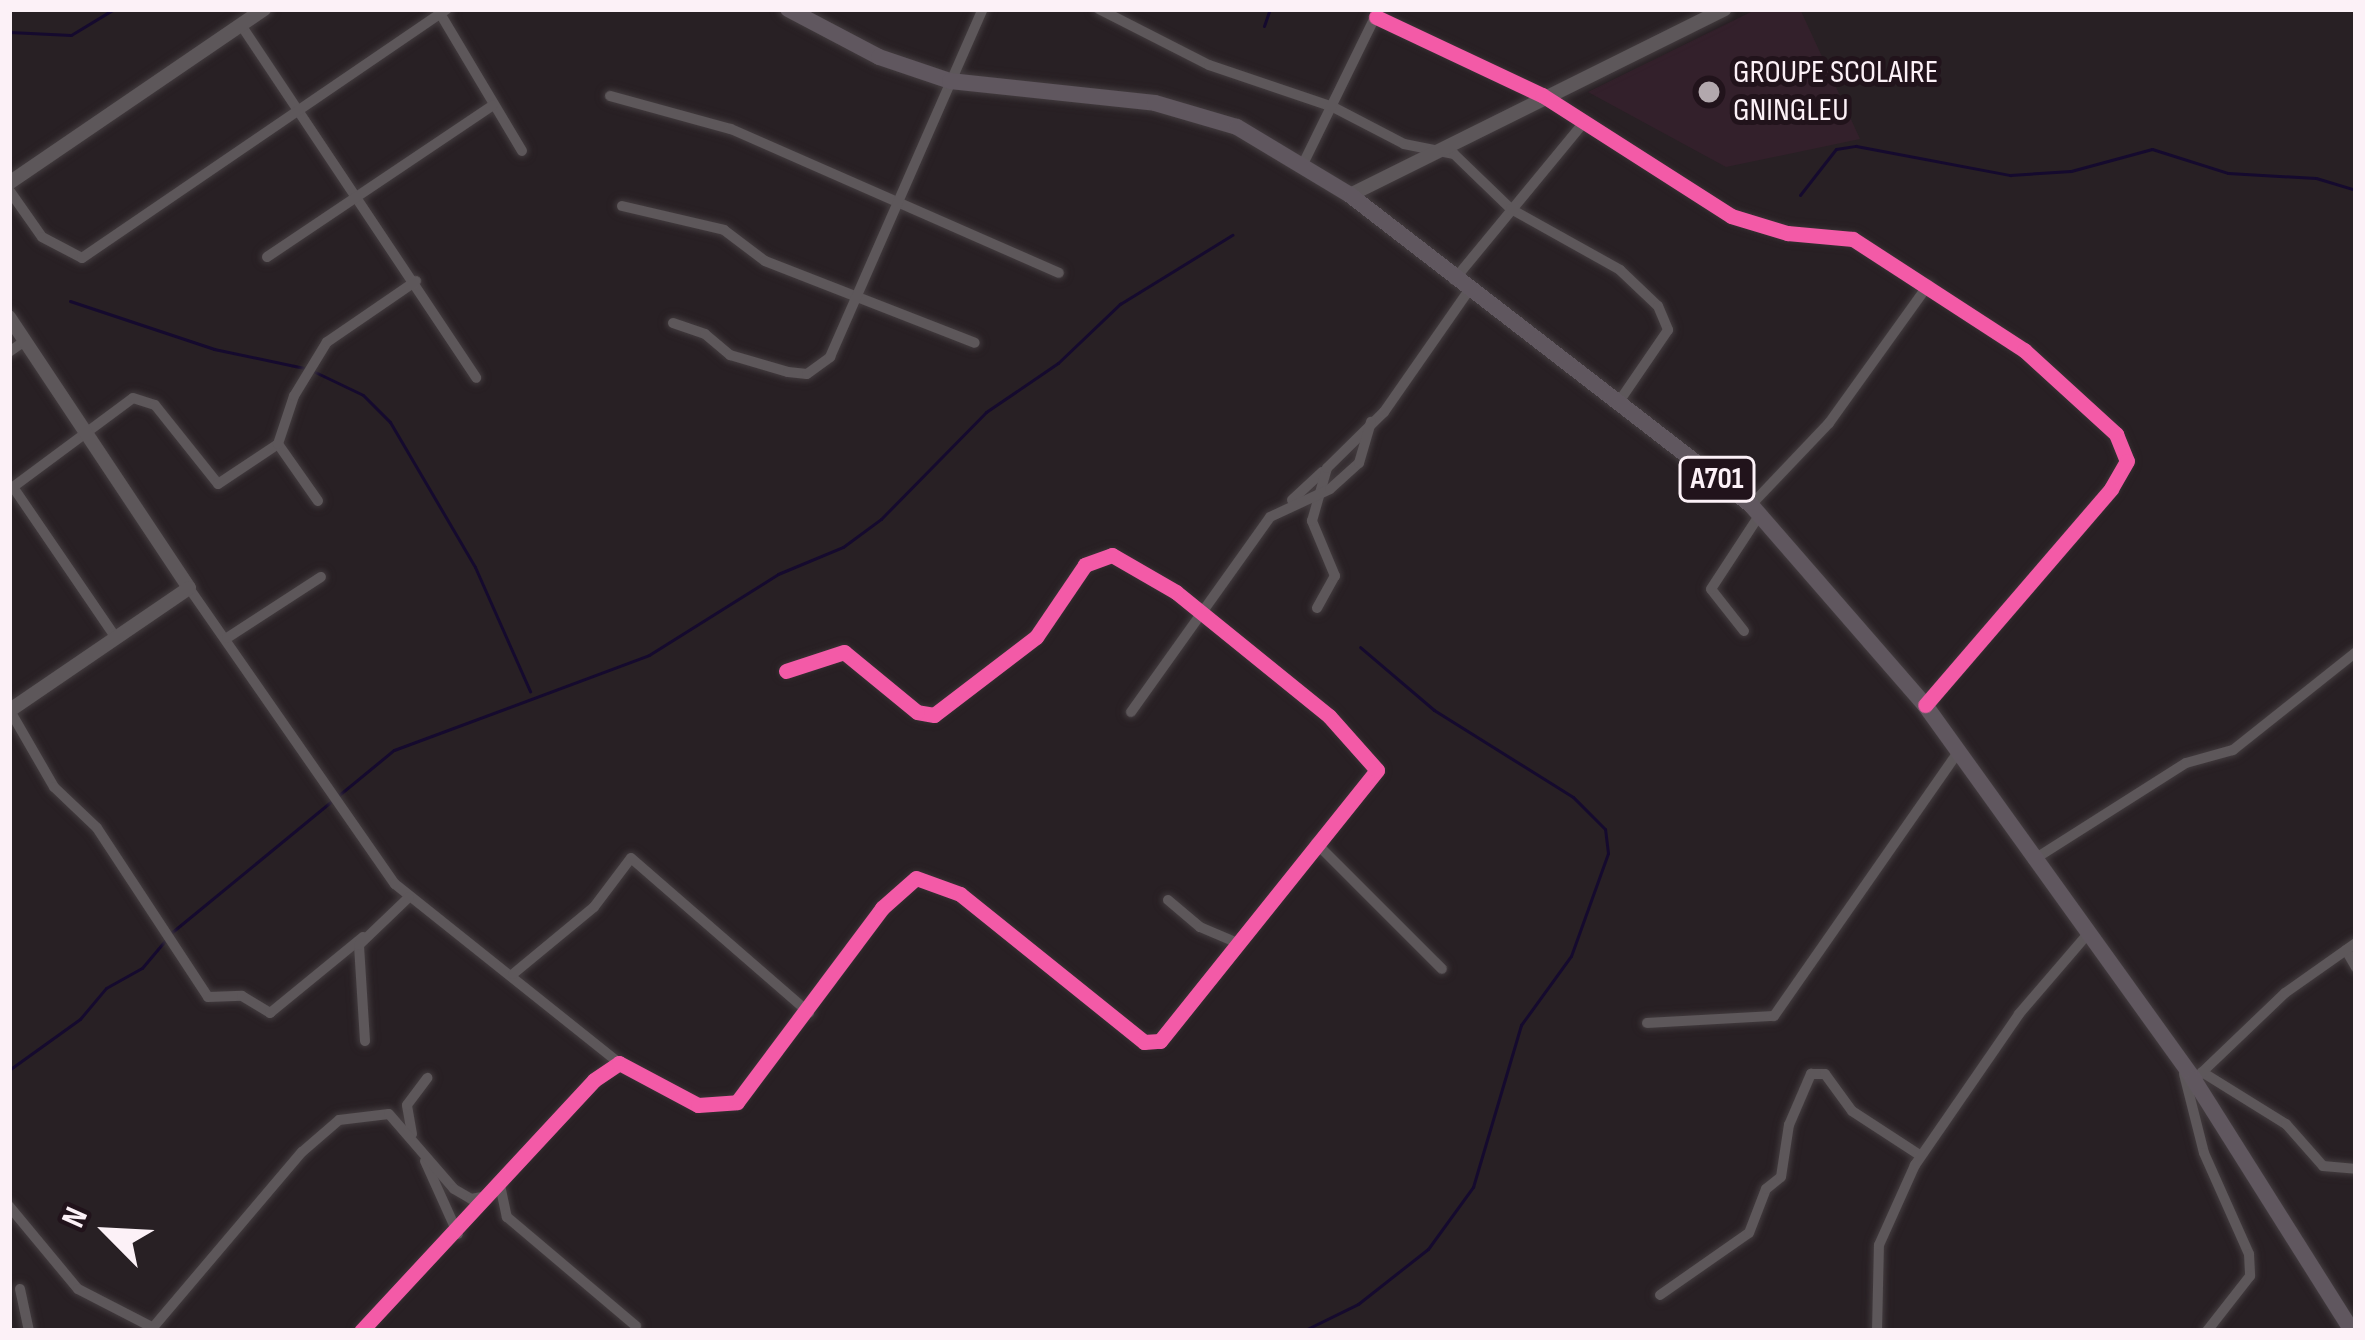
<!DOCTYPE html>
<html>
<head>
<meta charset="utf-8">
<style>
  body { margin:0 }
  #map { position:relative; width:2365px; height:1340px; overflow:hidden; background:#282024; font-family:"Sofia Sans Condensed",sans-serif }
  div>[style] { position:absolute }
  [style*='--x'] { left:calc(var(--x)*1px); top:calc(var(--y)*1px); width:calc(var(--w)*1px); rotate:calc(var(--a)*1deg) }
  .built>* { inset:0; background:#33202b }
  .stream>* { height:3px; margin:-1.5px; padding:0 1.5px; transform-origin:1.5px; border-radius:1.5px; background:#150a2e }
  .roads { filter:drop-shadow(0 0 3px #433c3f) drop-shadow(0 0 3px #433c3f) }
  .minor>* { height:10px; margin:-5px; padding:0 5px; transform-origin:5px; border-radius:5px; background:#5d575a }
  .tertiary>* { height:14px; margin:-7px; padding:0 7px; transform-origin:7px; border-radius:7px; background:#5d575a }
  .primary>* { height:16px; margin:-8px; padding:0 8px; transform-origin:8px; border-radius:8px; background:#60575f }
  .cycleway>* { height:15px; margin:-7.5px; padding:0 7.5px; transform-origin:7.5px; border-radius:7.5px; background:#f35aa7 }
  .dots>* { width:33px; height:33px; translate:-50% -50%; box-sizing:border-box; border:6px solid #21131b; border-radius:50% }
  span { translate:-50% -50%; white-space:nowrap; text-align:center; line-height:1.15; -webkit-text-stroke:10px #21131b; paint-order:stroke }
  .shield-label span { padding:3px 9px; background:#21131b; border:3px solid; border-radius:9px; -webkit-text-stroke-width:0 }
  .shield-label { font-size:30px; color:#fcf1f7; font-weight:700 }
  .poi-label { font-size:33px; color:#fcf1f7 }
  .left { translate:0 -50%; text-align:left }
  .frame { position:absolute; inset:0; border:12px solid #fcf1f7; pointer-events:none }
  .north { position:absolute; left:48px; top:1172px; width:120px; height:120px; -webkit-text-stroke:9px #21131b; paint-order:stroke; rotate:294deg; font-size:33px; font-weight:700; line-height:48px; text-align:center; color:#fcf1f7 }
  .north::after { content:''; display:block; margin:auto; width:42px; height:54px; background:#fcf1f7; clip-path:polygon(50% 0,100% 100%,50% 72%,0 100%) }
</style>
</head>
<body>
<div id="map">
  <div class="built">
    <div style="clip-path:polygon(1757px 9px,1800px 9px,1860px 139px,1726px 167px,1588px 92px)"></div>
  </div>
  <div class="stream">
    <div style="--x:1264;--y:26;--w:18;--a:-71"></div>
    <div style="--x:9;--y:32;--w:62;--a:2.8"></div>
    <div style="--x:71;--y:35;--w:50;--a:-31.2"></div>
    <div style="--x:1800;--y:195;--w:58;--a:-52"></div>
    <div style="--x:1836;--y:149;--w:20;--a:-9"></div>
    <div style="--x:1856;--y:146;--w:157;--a:10.7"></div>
    <div style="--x:2010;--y:175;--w:61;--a:-3.8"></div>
    <div style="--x:2071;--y:171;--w:84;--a:-15.2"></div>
    <div style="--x:2152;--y:149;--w:80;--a:17.5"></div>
    <div style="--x:2228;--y:173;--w:88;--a:3.3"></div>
    <div style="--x:2316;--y:178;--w:42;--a:16.7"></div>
    <div style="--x:70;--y:301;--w:152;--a:18.4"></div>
    <div style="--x:214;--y:349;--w:92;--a:11.9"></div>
    <div style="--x:313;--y:371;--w:55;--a:25.6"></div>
    <div style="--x:363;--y:395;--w:38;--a:45"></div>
    <div style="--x:390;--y:422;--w:168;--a:59.6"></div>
    <div style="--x:475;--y:567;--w:136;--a:66.1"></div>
    <div style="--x:171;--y:933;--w:288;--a:-39.4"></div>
    <div style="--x:394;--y:750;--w:272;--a:-20.4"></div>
    <div style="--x:649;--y:655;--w:152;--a:-32.1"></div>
    <div style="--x:778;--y:574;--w:70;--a:-22.6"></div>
    <div style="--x:843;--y:547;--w:47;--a:-36.4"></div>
    <div style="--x:881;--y:519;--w:150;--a:-45.5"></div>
    <div style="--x:986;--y:412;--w:87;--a:-34.2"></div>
    <div style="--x:1058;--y:363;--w:86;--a:-43.6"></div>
    <div style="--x:1120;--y:304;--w:132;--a:-31.6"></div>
    <div style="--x:9;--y:1070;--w:87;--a:-35.7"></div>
    <div style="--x:80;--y:1019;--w:40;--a:-50"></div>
    <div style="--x:106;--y:988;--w:41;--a:-29.1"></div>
    <div style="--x:142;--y:968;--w:35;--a:-50"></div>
    <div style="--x:1303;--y:1331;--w:61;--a:-26.1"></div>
    <div style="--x:1358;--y:1304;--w:89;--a:-38.2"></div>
    <div style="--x:1428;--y:1249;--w:77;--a:-54"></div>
    <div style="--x:1473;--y:1187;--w:169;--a:-73.5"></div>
    <div style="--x:1521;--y:1025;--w:85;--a:-54.1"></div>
    <div style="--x:1571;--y:956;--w:109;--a:-70.2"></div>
    <div style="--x:1608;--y:853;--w:24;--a:-97"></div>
    <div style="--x:1605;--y:829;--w:45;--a:-135"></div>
    <div style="--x:1573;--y:797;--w:164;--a:-148"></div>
    <div style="--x:1434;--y:710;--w:97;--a:-139.6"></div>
  </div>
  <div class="roads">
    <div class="minor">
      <div style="--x:1099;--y:9;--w:123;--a:27"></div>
      <div style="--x:1209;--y:65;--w:131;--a:18.7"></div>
      <div style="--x:1333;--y:107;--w:80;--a:27.5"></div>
      <div style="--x:1404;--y:144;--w:51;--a:11.3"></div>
      <div style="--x:1454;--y:154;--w:79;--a:44"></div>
      <div style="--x:1511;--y:209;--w:125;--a:29.2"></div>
      <div style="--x:1620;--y:270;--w:52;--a:43.5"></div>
      <div style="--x:1658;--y:306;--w:26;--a:67"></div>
      <div style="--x:1668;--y:330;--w:88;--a:124.4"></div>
      <div style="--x:438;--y:10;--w:164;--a:59.2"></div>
      <div style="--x:1376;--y:17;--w:183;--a:25.2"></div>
      <div style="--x:1542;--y:95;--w:224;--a:32.6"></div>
      <div style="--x:1731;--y:216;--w:59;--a:16.9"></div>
      <div style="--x:1787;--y:233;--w:66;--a:5.2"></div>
      <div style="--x:1853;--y:239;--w:204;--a:33"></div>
      <div style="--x:2024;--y:350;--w:125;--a:42.4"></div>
      <div style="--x:2116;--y:434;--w:29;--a:68"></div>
      <div style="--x:2127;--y:461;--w:32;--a:120"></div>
      <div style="--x:2111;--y:489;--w:285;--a:130.7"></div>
      <div style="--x:241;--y:25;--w:424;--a:56.3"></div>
      <div style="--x:610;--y:96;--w:125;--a:15.3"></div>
      <div style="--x:731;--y:129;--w:358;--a:23.7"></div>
      <div style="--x:1304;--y:162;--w:170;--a:-63.9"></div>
      <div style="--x:9;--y:190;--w:57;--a:54.9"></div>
      <div style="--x:42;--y:237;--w:45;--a:27.7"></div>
      <div style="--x:82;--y:258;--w:442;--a:-34.3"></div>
      <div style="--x:622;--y:206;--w:105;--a:13.2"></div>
      <div style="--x:724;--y:230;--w:51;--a:37.1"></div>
      <div style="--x:765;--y:261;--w:225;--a:21.3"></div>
      <div style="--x:267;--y:257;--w:272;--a:-33.9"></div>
      <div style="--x:1454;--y:280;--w:206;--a:-50.5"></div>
      <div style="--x:673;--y:323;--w:34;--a:19"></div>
      <div style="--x:705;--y:334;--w:33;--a:40"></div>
      <div style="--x:730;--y:355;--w:60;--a:16.3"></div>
      <div style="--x:788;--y:372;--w:19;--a:6"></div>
      <div style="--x:807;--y:374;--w:29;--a:-36"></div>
      <div style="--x:830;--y:357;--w:380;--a:-66.3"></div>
      <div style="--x:9;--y:352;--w:19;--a:-35"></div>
      <div style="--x:13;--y:487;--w:183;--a:55.7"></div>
      <div style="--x:9;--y:490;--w:154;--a:-36.6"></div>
      <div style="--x:133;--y:398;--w:23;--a:18"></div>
      <div style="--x:155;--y:405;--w:101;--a:51.4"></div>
      <div style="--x:218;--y:484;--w:72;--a:-33.7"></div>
      <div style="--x:1292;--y:500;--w:41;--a:-43"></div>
      <div style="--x:318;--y:501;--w:70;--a:-125.1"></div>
      <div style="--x:278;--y:444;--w:51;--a:-71.6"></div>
      <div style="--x:294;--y:396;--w:63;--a:-58.6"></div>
      <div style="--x:327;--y:342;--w:108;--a:-34.4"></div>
      <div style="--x:1751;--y:505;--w:113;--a:-46.4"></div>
      <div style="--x:1829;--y:423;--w:170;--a:-54.3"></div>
      <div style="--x:189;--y:588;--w:361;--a:55.2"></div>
      <div style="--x:395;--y:884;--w:287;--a:38.6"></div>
      <div style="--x:1317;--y:608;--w:37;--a:-61"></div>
      <div style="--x:1335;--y:576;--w:60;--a:-112.7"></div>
      <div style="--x:1312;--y:521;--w:55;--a:-74.2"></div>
      <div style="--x:1327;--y:468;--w:80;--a:-44.5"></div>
      <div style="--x:1384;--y:412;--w:149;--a:-55.1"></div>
      <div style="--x:1744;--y:631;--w:53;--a:-128.2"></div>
      <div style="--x:1711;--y:589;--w:90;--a:-56.8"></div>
      <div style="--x:227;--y:638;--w:112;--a:-33"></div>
      <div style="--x:9;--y:709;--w:90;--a:60"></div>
      <div style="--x:54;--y:787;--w:59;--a:43.6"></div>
      <div style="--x:97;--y:828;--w:202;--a:56.7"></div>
      <div style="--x:208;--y:997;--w:34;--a:-2"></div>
      <div style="--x:242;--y:996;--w:33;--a:31"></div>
      <div style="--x:270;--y:1013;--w:120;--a:-39.3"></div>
      <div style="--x:1131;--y:712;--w:239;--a:-54.5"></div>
      <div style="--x:1270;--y:517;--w:66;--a:-25"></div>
      <div style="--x:1330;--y:489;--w:39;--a:-42"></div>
      <div style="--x:1359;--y:463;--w:43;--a:-73.7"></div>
      <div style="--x:1316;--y:843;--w:178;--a:45"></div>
      <div style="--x:2033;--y:860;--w:181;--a:-32.4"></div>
      <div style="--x:2186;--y:763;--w:49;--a:-15.5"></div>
      <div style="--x:2233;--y:750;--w:157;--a:-38.5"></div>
      <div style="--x:1168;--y:900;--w:42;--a:40.2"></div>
      <div style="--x:1200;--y:927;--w:39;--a:23"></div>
      <div style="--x:2346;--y:950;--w:20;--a:60"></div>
      <div style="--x:513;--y:974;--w:105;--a:-39.6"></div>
      <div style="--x:594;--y:907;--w:61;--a:-52.9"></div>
      <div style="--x:631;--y:858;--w:236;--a:41"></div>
      <div style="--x:1647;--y:1023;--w:127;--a:-3.2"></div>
      <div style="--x:1774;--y:1016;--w:320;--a:-55.1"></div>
      <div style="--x:365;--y:1041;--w:96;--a:-93.6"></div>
      <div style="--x:359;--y:945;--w:69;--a:-43.8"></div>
      <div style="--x:2202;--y:1072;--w:99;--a:31.8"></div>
      <div style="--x:2286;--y:1124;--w:56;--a:48.6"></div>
      <div style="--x:2323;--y:1166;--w:33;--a:5"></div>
      <div style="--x:2184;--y:1074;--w:81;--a:75.8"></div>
      <div style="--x:2204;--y:1153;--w:111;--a:66"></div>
      <div style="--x:2249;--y:1254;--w:22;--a:87"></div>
      <div style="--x:2250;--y:1276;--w:70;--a:128"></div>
      <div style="--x:2194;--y:1080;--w:126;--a:-43.7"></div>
      <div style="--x:2285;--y:993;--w:87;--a:-35.2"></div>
      <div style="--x:412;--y:1134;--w:29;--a:-100"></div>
      <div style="--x:407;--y:1105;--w:34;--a:-53"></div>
      <div style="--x:425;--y:1161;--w:80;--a:65.7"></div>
      <div style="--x:500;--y:1185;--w:33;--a:78"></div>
      <div style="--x:507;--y:1217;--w:169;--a:40.2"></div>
      <div style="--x:9;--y:1206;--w:108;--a:50.3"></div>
      <div style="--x:78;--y:1289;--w:83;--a:27.2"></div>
      <div style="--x:20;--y:1289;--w:43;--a:77.9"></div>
      <div style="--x:1660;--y:1295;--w:108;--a:-34.9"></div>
      <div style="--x:1749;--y:1233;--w:47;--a:-68.9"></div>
      <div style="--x:1766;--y:1189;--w:19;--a:-39"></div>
      <div style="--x:1781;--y:1177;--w:53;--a:-81.3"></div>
      <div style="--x:1789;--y:1125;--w:56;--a:-66.7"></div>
      <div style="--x:1811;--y:1074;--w:14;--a:0"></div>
      <div style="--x:1825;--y:1074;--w:46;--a:53.9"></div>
      <div style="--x:1852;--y:1111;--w:82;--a:33.1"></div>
      <div style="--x:150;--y:1331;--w:235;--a:-49.7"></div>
      <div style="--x:302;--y:1152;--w:49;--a:-40.9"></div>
      <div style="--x:339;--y:1120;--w:50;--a:-6.8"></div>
      <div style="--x:389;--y:1114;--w:99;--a:49.1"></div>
      <div style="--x:454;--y:1189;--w:20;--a:30"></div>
      <div style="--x:471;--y:1199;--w:17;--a:-10"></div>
      <div style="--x:361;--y:1331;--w:342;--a:-47.1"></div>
      <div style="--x:594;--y:1080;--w:30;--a:-34"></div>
      <div style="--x:619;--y:1063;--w:89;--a:28"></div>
      <div style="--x:698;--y:1105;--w:39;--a:-4"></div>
      <div style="--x:737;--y:1102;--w:242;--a:-53.2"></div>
      <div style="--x:882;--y:908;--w:45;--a:-41.4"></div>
      <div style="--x:916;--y:878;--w:47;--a:20"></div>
      <div style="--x:960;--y:894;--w:236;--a:38.8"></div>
      <div style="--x:1144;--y:1042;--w:16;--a:-4"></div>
      <div style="--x:1160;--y:1041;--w:347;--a:-51.3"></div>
      <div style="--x:1377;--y:770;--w:72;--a:-131.6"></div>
      <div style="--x:1329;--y:716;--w:197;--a:-141"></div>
      <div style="--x:1176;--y:592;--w:74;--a:-150"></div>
      <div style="--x:1112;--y:555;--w:29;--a:160"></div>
      <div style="--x:1085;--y:565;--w:87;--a:124.2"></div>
      <div style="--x:1036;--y:637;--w:128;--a:142.6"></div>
      <div style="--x:934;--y:715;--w:17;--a:-170"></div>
      <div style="--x:917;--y:712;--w:94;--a:-140.6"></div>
      <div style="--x:844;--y:652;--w:61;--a:161.9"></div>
      <div style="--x:1877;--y:1331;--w:86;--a:-88.7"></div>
      <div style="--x:1879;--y:1245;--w:88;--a:-65.8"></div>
      <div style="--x:1915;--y:1165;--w:183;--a:-55.4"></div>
      <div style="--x:2019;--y:1014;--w:104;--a:-49.3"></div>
    </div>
    <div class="tertiary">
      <div style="--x:9;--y:183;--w:309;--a:-34.3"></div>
      <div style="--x:1350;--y:195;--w:418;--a:-26.4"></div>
      <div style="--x:9;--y:317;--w:325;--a:56.4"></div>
      <div style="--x:189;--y:588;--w:218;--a:145.7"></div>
    </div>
    <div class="primary">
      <div style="--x:788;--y:9;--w:103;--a:27.8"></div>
      <div style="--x:879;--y:57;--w:75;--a:18.7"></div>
      <div style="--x:950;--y:81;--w:206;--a:6.1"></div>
      <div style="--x:1155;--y:103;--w:85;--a:16.3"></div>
      <div style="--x:1237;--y:127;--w:132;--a:31"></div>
      <div style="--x:1350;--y:195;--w:507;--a:37.71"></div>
      <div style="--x:1751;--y:505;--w:265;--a:49"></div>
      <div style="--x:1925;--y:705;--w:462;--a:54.3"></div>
      <div style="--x:2194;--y:1080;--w:297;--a:57.8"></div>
    </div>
  </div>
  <div class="cycleway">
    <div style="--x:1376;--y:17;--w:183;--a:25.2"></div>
    <div style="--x:1542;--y:95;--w:224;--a:32.6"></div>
    <div style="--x:1731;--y:216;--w:59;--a:16.9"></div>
    <div style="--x:1787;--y:233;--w:66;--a:5.2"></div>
    <div style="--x:1853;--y:239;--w:204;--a:33"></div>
    <div style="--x:2024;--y:350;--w:125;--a:42.4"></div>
    <div style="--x:2116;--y:434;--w:29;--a:68"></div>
    <div style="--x:2127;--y:461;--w:32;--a:120"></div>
    <div style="--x:2111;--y:489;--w:285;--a:130.7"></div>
    <div style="--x:361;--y:1331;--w:342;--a:-47.1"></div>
    <div style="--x:594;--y:1080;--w:30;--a:-34"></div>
    <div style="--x:619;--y:1063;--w:89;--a:28"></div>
    <div style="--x:698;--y:1105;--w:39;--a:-4"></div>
    <div style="--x:737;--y:1102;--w:242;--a:-53.2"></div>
    <div style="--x:882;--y:908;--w:45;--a:-41.4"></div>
    <div style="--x:916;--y:878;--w:47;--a:20"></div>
    <div style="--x:960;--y:894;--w:236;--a:38.8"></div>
    <div style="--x:1144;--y:1042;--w:16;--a:-4"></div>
    <div style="--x:1160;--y:1041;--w:347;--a:-51.3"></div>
    <div style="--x:1377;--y:770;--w:72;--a:-131.6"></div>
    <div style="--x:1329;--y:716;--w:197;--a:-141"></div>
    <div style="--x:1176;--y:592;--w:74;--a:-150"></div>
    <div style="--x:1112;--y:555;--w:29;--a:160"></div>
    <div style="--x:1085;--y:565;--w:87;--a:124.2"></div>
    <div style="--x:1036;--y:637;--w:128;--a:142.6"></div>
    <div style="--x:934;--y:715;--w:17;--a:-170"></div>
    <div style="--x:917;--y:712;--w:94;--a:-140.6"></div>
    <div style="--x:844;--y:652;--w:61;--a:161.9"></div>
  </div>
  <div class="dots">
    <div style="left:1709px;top:92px;background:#b2a8ad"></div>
  </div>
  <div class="shield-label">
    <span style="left:1717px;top:479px">A701</span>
  </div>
  <div class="poi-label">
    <span class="left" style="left:1733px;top:92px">GROUPE SCOLAIRE<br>GNINGLEU</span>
  </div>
  <div class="frame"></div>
  <div class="north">N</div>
</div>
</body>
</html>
